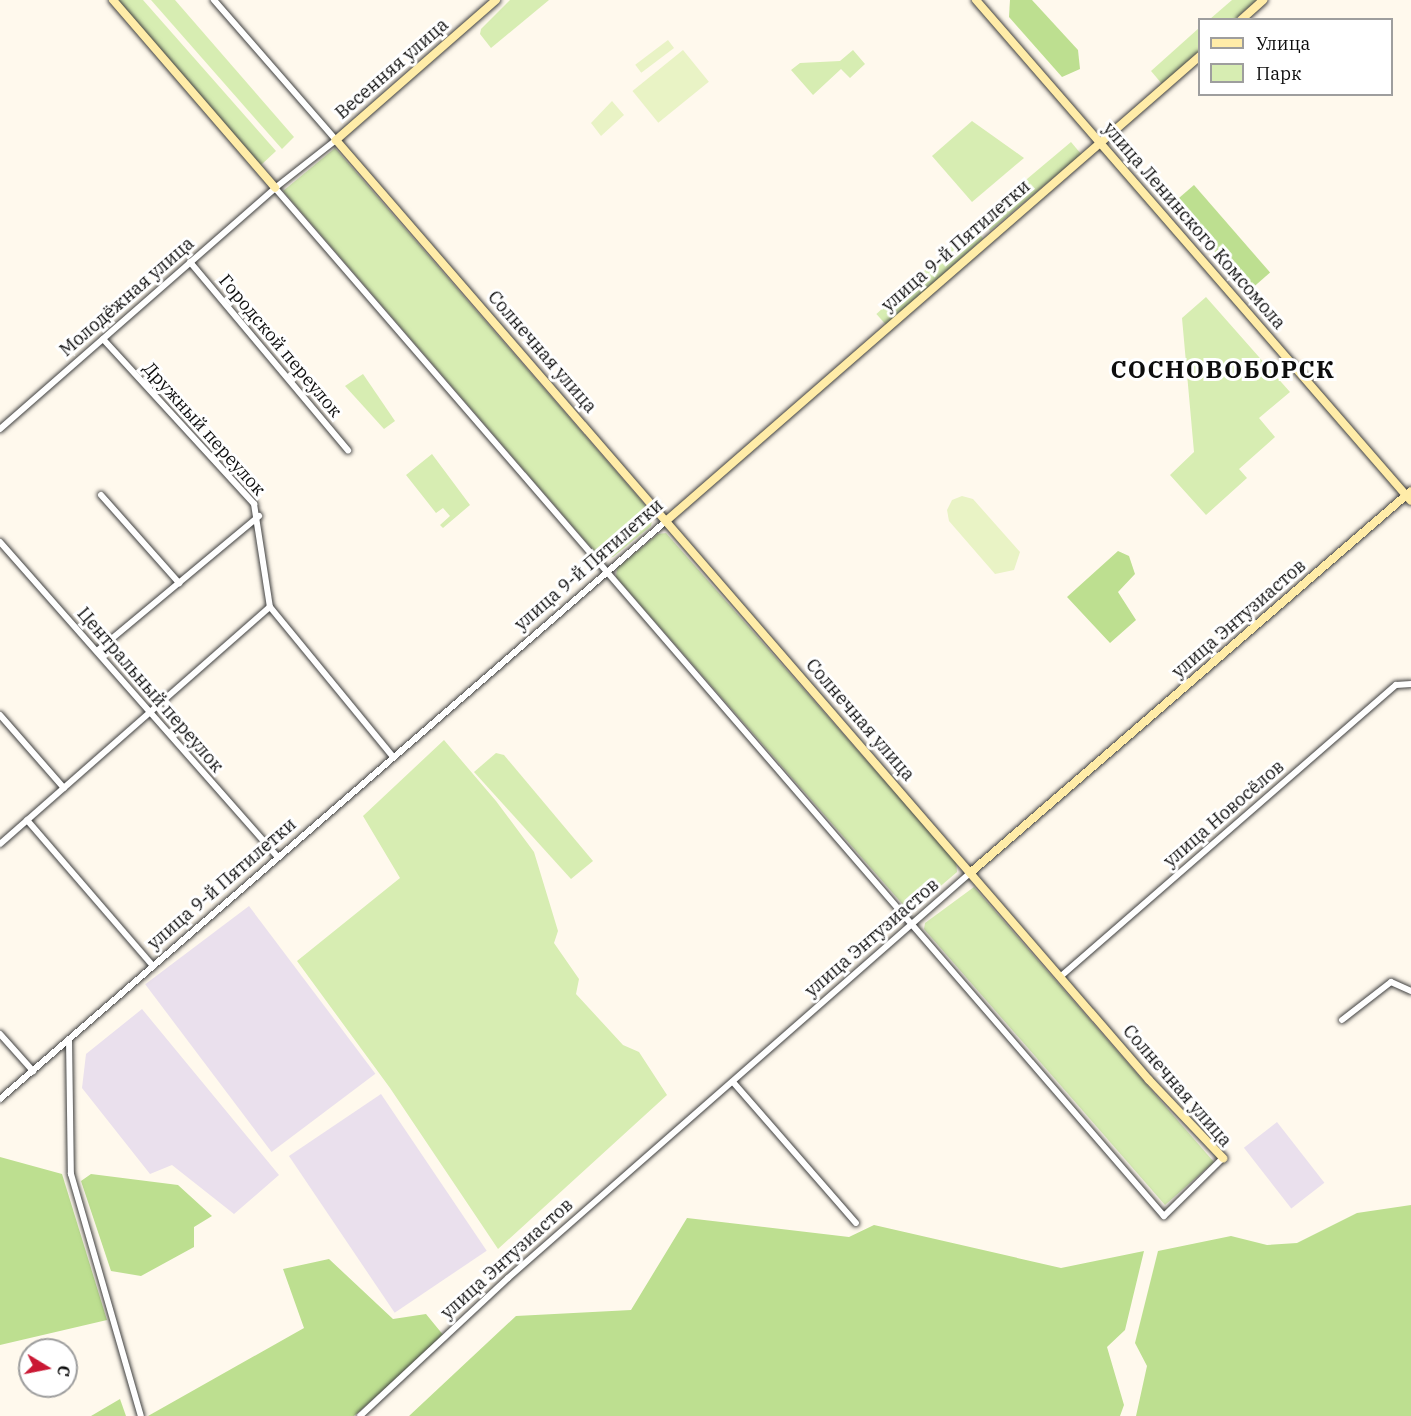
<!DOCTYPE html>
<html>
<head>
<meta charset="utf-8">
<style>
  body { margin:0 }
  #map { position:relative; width:1411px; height:1416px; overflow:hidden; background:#fff9ed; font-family:"IBM Plex Serif",serif }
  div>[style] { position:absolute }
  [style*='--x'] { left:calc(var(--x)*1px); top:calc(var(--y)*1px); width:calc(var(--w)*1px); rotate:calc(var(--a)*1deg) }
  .industrial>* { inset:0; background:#eae0ed; transform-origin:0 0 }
  .green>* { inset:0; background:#d7edb2; transform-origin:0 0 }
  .forest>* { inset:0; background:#bddf90; transform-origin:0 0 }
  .pitch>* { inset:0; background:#e9f3c5; transform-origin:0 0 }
  .roads { filter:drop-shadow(0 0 2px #404040) drop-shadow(0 0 2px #404040) }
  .street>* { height:6px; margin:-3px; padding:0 3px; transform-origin:3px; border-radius:3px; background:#fff }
  .secondary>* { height:8px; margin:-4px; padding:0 4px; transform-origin:4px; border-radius:4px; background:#ffeca8 }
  span { translate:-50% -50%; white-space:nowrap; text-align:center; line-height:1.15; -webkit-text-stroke:6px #fff; paint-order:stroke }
  .street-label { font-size:18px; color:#0d0d0d }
  .district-label { font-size:24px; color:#0d0d0d; font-weight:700; letter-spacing:1.5px }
  .legend { position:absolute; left:1198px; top:18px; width:195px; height:78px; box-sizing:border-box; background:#fff; border:2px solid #9e9e9e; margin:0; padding:8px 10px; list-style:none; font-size:18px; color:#0d0d0d }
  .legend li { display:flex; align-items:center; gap:12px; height:30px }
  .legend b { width:30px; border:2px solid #9e9e9e }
  .north { position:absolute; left:18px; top:1338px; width:60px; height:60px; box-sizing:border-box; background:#fff; border:2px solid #9e9e9e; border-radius:50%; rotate:100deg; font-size:16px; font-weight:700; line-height:24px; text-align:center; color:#0d0d0d }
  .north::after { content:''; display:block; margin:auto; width:21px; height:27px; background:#ca1834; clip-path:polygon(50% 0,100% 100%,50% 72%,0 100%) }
</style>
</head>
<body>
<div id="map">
  <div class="industrial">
    <div style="left:249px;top:906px;width:210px;height:130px;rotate:53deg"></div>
    <div style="clip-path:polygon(142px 1009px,279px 1175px,234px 1214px,172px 1165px,150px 1174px,82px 1088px,86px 1054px)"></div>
    <div style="left:381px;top:1094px;width:189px;height:111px;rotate:56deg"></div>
    <div style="left:1277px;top:1122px;width:77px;height:42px;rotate:52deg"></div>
  </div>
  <div class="green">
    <div style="clip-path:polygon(118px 0,143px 0,276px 151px,261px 165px)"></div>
    <div style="clip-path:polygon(151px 0,175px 0,294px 137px,282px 149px)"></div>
    <div style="clip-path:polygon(510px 0,549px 0,491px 48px,480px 34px,481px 29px)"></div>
    <div style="clip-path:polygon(1232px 0,1257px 0,1235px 19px,1210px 19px)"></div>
    <div style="clip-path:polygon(1199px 28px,1199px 51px,1162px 84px,1151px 71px)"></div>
    <div style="clip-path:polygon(853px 50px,865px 64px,850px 78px,841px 69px,813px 95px,791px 70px,800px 63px,840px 61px)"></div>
    <div style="clip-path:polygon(972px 121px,1024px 158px,972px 202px,932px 156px)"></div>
    <div style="left:1071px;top:142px;width:16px;height:119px;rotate:50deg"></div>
    <div style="clip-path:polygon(335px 148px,653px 514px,651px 526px,613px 557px,601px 559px,283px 191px)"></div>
    <div style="left:973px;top:227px;width:15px;height:130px;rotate:48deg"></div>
    <div style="clip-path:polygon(1206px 297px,1290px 392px,1259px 418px,1275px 437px,1239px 469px,1247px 478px,1206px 515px,1170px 475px,1194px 452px,1182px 318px)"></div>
    <div style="clip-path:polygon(363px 374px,395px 421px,384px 429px,345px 386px)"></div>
    <div style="clip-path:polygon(432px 454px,470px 505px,443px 528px,440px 525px,450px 516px,443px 508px,436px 513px,406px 475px)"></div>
    <div style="clip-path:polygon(666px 533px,956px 862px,957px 872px,915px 908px,905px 907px,616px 577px,617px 568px,658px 534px)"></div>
    <div style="clip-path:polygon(444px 740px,496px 801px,534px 852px,558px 931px,554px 943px,579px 979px,576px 994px,623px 1045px,639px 1052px,667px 1095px,498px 1249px,390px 1088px,297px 961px,400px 878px,363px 816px)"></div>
    <div style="clip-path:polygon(496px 753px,504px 755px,593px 861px,571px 879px,474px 772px)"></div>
    <div style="clip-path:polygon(974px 887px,1214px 1162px,1165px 1205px,924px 929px,925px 923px)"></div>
  </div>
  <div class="forest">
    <div style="clip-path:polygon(1010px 0,1032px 0,1078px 50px,1080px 69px,1062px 77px,1009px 17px)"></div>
    <div style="left:1194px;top:185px;width:116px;height:28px;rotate:49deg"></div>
    <div style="clip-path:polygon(1118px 551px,1129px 556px,1135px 574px,1118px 592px,1136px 620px,1110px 643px,1067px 597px)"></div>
    <div style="clip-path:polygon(0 1157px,62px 1174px,107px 1320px,0 1345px)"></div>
    <div style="clip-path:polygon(91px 1174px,178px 1185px,212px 1216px,194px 1227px,194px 1247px,141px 1276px,111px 1271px,81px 1181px)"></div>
    <div style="clip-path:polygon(1411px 1205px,1411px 1416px,1136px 1416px,1147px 1366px,1135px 1343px,1158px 1251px,1231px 1236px,1267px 1245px,1297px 1243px,1357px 1213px)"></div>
    <div style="clip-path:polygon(687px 1218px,849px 1237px,874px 1225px,1061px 1268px,1144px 1251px,1125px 1330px,1107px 1347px,1124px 1405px,1120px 1416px,409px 1416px,516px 1316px,631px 1310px)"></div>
    <div style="clip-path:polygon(329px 1259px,393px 1319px,426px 1314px,444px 1336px,354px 1416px,148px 1416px,304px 1328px,283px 1269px)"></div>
    <div style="clip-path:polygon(120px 1399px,126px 1416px,91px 1416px)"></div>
  </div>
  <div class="pitch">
    <div style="left:668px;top:40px;width:10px;height:41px;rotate:53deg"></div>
    <div style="left:683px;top:50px;width:41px;height:65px;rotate:51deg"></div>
    <div style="clip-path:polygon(612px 101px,624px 115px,601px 136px,591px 123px)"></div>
    <div style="clip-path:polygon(962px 496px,973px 499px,1020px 552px,1014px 570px,995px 574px,949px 521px,947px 510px,952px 500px)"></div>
  </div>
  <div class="roads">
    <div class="street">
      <div style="--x:275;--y:188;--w:1359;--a:49.15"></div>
      <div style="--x:1164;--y:1216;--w:83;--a:-44.5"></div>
      <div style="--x:190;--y:262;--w:246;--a:50"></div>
      <div style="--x:103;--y:339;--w:224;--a:47.5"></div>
      <div style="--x:254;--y:504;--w:104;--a:81.2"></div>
      <div style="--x:270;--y:607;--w:194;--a:50.6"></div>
      <div style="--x:0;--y:429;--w:366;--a:-41.2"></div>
      <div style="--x:275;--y:188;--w:78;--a:-38.2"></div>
      <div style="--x:336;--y:140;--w:186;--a:-131.1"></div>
      <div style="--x:101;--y:495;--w:118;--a:48.4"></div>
      <div style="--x:0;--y:542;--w:420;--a:48.6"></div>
      <div style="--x:97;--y:651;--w:211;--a:-39.8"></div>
      <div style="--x:0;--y:715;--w:97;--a:48.8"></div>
      <div style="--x:27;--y:820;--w:193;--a:49.2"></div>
      <div style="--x:0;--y:844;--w:359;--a:-41.3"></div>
      <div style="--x:1060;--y:977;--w:445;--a:-41"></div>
      <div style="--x:1396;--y:685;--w:15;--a:-4"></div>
      <div style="--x:1342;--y:1020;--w:62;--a:-37.8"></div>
      <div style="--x:1391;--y:982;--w:22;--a:24"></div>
      <div style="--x:0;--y:1034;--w:50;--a:48.3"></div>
      <div style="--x:69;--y:1039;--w:135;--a:89.2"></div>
      <div style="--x:71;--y:1174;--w:252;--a:73.9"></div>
      <div style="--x:733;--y:1082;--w:187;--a:48.9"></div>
      <div style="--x:0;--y:1099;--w:882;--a:-40.95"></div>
      <div style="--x:360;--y:1416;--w:202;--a:-43"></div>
      <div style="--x:508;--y:1278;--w:614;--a:-41.24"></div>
    </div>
    <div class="secondary">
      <div style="--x:113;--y:0;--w:248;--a:49.2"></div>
      <div style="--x:496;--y:0;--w:213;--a:138.8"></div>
      <div style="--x:336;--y:140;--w:1243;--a:49.14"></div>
      <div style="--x:1149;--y:1080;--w:108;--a:46.5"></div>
      <div style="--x:976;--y:0;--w:663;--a:49.03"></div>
      <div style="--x:1241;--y:20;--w:30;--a:-42"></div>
      <div style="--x:666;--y:521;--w:708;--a:-41.05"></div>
      <div style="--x:970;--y:873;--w:583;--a:-40.9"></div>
    </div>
  </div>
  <div class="street-label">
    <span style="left:392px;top:69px;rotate:-41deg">Весенняя улица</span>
    <span style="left:1194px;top:226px;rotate:49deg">улица Ленинского Комсомола</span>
    <span style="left:956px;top:246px;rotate:-41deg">улица 9-й Пятилетки</span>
    <span style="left:127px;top:297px;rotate:-41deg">Молодёжная улица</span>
    <span style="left:280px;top:346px;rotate:50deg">Городской переулок</span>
    <span style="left:542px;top:352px;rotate:49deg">Солнечная улица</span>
    <span style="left:204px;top:429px;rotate:48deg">Дружный переулок</span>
    <span style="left:589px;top:565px;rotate:-41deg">улица 9-й Пятилетки</span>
    <span style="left:1239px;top:619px;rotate:-41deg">улица Энтузиастов</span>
    <span style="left:150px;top:690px;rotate:49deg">Центральный переулок</span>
    <span style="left:860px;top:720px;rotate:49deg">Солнечная улица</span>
    <span style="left:1224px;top:814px;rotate:-41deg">улица Новосёлов</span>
    <span style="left:222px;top:884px;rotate:-41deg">улица 9-й Пятилетки</span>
    <span style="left:872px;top:938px;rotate:-41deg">улица Энтузиастов</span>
    <span style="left:1177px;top:1086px;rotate:49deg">Солнечная улица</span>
    <span style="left:507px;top:1259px;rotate:-42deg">улица Энтузиастов</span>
  </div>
  <div class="district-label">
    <span style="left:1223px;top:370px">СОСНОВОБОРСК</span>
  </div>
  <ul class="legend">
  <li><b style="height:8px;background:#ffeca8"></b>Улица</li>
  <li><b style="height:16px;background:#d7edb2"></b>Парк</li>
  </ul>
  <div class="north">С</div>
</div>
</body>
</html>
